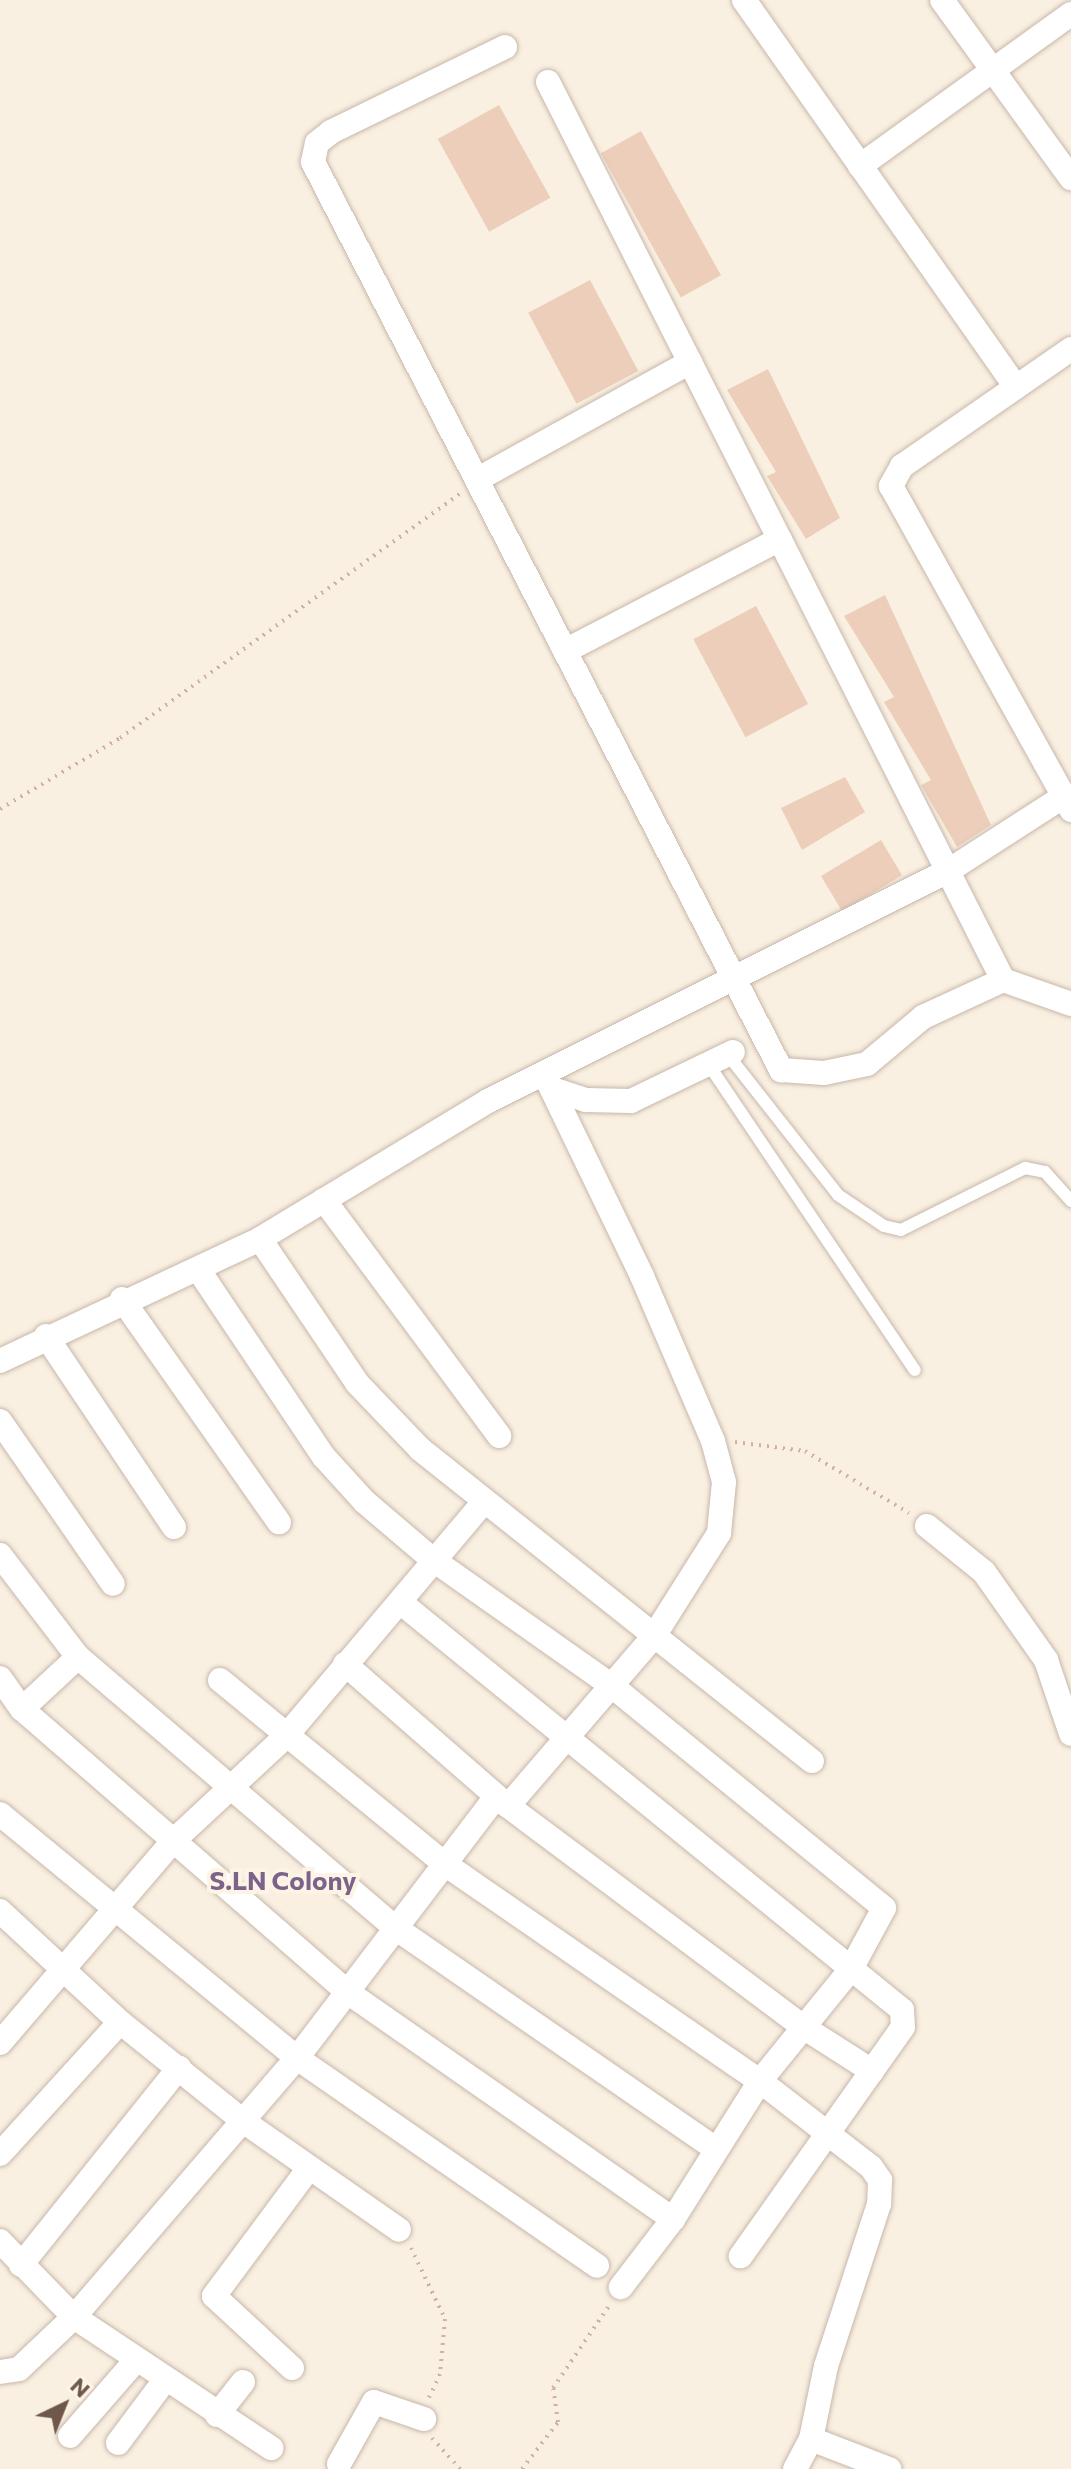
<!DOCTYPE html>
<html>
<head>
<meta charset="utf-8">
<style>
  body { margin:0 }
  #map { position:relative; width:1071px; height:2469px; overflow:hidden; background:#f9f0e1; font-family:Commissioner,sans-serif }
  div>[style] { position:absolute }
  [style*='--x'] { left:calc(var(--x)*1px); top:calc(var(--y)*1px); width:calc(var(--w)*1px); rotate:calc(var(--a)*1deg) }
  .building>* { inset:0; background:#eccebb; transform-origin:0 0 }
  .path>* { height:4px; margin-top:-2px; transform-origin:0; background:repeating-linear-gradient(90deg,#d0b29f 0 2px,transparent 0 8px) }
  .roads { filter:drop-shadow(0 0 2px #c8b7aa) drop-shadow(0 0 2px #c8b7aa) }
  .lane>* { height:12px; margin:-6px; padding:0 6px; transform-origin:6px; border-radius:6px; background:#fff }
  .street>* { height:24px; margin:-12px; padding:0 12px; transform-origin:12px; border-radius:12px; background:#fff }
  span { translate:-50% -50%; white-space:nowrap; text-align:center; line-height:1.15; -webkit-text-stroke:8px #fdf4e6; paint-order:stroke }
  .quarter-label { font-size:26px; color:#7c638a; font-weight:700 }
  .north { position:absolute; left:24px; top:2365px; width:80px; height:80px; -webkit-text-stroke:6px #fdf4e6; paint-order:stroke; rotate:43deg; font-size:22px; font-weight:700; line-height:32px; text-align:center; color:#6e574b }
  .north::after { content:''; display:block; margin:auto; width:28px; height:36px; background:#6e574b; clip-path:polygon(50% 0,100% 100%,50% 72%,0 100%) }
</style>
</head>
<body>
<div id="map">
  <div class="building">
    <div style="left:499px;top:105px;width:106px;height:70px;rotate:61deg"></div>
    <div style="left:641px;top:131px;width:165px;height:46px;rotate:61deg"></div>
    <div style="left:590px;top:280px;width:103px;height:70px;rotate:62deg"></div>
    <div style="clip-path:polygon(768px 369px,840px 518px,806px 539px,767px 476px,776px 472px,727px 390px)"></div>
    <div style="clip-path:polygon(885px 595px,991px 825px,957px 847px,921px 785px,931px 780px,884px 702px,894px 697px,844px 616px)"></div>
    <div style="left:756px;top:606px;width:111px;height:71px;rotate:62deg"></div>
    <div style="clip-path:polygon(845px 777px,865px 812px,802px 850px,781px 808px)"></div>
    <div style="left:881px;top:840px;width:41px;height:70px;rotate:59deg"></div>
  </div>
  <div class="path">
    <div style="--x:0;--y:809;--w:139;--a:-30.6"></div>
    <div style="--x:120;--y:738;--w:418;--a:-35.7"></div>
    <div style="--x:735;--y:1442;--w:71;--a:7.3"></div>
    <div style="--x:805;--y:1451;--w:121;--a:30.8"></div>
    <div style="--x:411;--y:2248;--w:79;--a:64.4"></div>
    <div style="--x:445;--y:2319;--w:55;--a:95.2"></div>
    <div style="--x:440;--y:2374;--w:29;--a:115"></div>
    <div style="--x:432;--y:2438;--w:42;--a:47.9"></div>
    <div style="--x:522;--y:2469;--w:59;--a:-52.5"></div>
    <div style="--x:558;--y:2422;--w:34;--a:-98"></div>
    <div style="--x:553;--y:2388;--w:103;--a:-55.7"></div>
  </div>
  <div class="roads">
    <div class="lane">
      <div style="--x:728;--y:1055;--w:178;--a:51.8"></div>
      <div style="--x:838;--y:1195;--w:55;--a:34"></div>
      <div style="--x:884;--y:1226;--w:17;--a:13"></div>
      <div style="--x:901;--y:1230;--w:139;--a:-26.6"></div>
      <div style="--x:1025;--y:1168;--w:20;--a:11"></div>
      <div style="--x:1045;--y:1172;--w:39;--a:48"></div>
      <div style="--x:709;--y:1065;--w:368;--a:56"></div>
    </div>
    <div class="street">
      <div style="--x:744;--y:0;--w:473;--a:54.9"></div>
      <div style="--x:942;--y:0;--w:220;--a:54.1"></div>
      <div style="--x:505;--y:47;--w:194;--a:154"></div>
      <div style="--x:331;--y:132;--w:18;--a:142"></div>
      <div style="--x:317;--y:143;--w:19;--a:102"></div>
      <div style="--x:313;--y:162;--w:1022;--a:62.73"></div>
      <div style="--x:781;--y:1070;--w:43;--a:4"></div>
      <div style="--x:824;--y:1073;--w:44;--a:-11.8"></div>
      <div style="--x:867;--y:1064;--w:73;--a:-40"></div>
      <div style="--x:923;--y:1017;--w:88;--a:-24.8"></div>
      <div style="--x:1003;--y:980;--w:72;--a:19.4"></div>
      <div style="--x:548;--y:82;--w:1007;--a:63.13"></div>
      <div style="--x:860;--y:166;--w:260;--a:-35.8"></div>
      <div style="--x:1071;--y:349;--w:206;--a:145.3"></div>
      <div style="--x:902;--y:466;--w:23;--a:119"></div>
      <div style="--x:891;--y:486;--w:371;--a:60.9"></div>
      <div style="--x:480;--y:478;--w:240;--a:-28.9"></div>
      <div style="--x:567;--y:650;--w:240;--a:-27.5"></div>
      <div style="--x:552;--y:1089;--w:36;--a:18"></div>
      <div style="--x:586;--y:1100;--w:45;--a:1.3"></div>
      <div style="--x:631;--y:1101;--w:113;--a:-25.7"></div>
      <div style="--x:324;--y:1200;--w:294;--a:53.4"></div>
      <div style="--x:260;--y:1239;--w:174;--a:56"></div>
      <div style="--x:357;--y:1383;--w:91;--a:46.3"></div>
      <div style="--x:420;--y:1449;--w:501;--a:38.52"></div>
      <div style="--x:198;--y:1269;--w:226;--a:56.2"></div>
      <div style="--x:324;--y:1457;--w:61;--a:47.7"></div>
      <div style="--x:365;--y:1502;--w:88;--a:40.4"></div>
      <div style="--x:432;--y:1559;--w:220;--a:35.2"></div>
      <div style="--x:612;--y:1686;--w:351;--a:39.2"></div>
      <div style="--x:884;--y:1908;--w:69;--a:118.4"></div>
      <div style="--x:851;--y:1969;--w:144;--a:129.1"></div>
      <div style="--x:760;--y:2081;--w:163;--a:122.2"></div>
      <div style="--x:673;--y:2219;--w:86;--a:127.4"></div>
      <div style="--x:122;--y:1299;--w:273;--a:54.9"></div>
      <div style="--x:46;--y:1336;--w:230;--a:56.2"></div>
      <div style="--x:0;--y:1361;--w:287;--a:-25.1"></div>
      <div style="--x:260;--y:1239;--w:267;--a:-31.2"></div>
      <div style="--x:488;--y:1101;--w:514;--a:-26.57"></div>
      <div style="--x:948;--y:871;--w:137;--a:-32.8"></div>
      <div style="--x:0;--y:1421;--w:198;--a:55.3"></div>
      <div style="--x:927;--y:1526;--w:73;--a:38.9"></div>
      <div style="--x:984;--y:1572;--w:108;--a:54.8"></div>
      <div style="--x:1046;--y:1660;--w:78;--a:71.3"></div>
      <div style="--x:0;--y:1555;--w:128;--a:52.6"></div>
      <div style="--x:78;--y:1657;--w:416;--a:40.5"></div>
      <div style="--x:394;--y:1927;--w:389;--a:34.6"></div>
      <div style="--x:400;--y:1602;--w:647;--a:39.1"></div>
      <div style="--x:902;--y:2010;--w:17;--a:87"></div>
      <div style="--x:903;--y:2027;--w:281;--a:125.3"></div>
      <div style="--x:345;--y:1664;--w:216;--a:41.1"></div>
      <div style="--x:508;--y:1806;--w:369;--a:36.8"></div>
      <div style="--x:803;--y:2027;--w:82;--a:32.5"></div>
      <div style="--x:0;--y:1678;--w:38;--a:55"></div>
      <div style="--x:22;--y:1709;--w:430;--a:41"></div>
      <div style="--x:346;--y:1991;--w:399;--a:34.9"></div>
      <div style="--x:220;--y:1680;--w:287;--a:39.3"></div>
      <div style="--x:442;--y:1862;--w:386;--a:34.6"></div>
      <div style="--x:760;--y:2081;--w:140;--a:37.8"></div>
      <div style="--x:871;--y:2167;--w:16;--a:55"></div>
      <div style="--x:880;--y:2180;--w:24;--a:92"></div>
      <div style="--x:879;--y:2204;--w:170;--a:108.1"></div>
      <div style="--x:826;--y:2366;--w:75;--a:101.6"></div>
      <div style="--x:811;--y:2439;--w:34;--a:118"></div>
      <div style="--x:22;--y:1709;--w:76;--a:-42.9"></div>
      <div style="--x:508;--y:1806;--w:224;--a:-49.3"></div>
      <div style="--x:654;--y:1636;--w:122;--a:-57.7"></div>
      <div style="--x:719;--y:1533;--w:51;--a:-84.4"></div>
      <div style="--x:724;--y:1482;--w:42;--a:-105"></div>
      <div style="--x:713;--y:1441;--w:180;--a:-113.3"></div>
      <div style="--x:642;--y:1276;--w:225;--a:-115.8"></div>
      <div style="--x:0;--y:1814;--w:384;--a:39.4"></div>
      <div style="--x:297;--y:2058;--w:365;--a:34.7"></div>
      <div style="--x:0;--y:1911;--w:163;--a:42.8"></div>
      <div style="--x:120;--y:2022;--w:158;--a:38.8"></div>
      <div style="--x:243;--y:2121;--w:190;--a:34.9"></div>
      <div style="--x:0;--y:2043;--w:265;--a:-49.4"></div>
      <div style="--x:172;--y:1842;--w:156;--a:-42.9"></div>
      <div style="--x:286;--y:1736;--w:305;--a:-49.8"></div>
      <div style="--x:0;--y:2154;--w:178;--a:-47.7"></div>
      <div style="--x:0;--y:2241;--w:106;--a:45.8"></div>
      <div style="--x:74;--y:2317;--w:237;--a:33.6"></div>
      <div style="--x:21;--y:2265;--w:253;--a:-51.3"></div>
      <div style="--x:292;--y:2368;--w:106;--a:-137.3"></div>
      <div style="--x:214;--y:2296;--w:159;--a:-53.4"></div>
      <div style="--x:0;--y:2372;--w:19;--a:-9"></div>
      <div style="--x:19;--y:2369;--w:76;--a:-43.4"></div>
      <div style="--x:74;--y:2317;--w:342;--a:-49.3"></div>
      <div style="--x:297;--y:2058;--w:328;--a:-52.7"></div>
      <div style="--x:217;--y:2415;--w:42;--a:-51.8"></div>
      <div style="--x:70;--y:2436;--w:101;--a:-49"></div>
      <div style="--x:811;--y:2439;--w:84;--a:21"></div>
      <div style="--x:118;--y:2443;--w:79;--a:-53.3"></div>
      <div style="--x:339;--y:2464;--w:71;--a:-60.6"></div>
      <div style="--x:374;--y:2402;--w:53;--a:18.8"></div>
    </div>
  </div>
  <div class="quarter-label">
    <span style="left:283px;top:1880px">S.LN Colony</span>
  </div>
  <div class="north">N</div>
</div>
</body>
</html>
